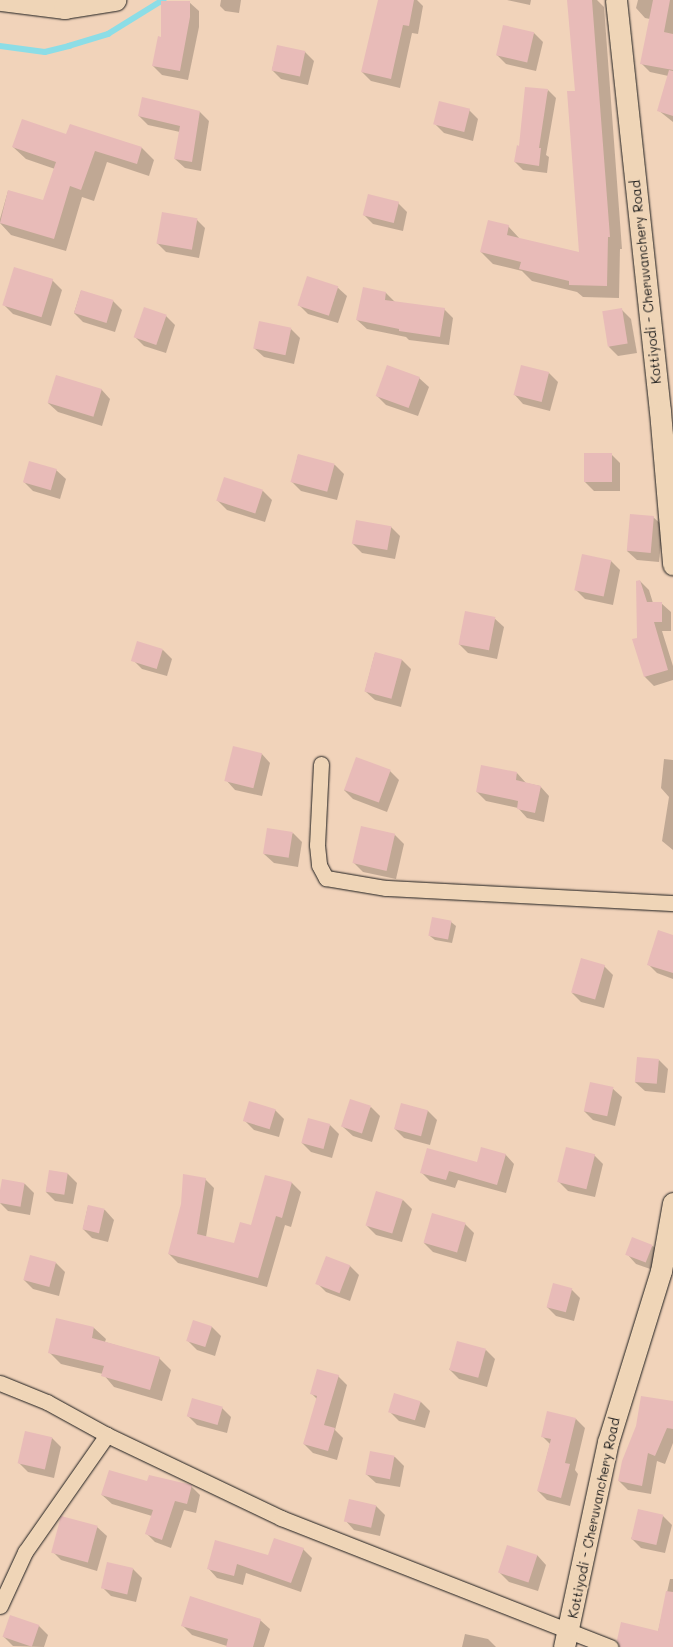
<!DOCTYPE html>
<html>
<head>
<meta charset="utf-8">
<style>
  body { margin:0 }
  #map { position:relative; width:673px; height:1647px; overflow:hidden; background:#f1d3ba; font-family:Mali,sans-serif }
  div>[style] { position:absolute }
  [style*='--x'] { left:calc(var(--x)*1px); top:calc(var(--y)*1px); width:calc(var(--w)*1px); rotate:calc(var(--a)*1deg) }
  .shadow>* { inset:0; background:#0003 }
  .stream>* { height:5.5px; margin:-2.75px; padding:0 2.75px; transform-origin:2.75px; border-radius:2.75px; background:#8cdde6 }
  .building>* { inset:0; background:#e8bbb8; transform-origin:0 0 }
  .roads { filter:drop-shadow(0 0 1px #1c1c1c) drop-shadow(0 0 1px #1c1c1c) }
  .minor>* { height:15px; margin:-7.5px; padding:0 7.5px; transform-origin:7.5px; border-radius:7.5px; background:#efd5b7 }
  .secondary>* { height:21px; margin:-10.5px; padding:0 10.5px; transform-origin:10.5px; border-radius:10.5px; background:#efd5b7 }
  .primary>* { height:22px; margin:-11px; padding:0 11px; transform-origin:11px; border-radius:11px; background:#efd5b7 }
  span { translate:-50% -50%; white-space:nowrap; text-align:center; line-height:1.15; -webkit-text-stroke:3px #efd5b7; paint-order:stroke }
  .street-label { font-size:13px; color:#1c1c1c }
</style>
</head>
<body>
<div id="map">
  <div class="shadow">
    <div style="clip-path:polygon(221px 0,241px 0,239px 13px,225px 11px,220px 6px)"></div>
    <div style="clip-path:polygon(379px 0,417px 0,423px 6px,418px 34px,412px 33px,400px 88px,371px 81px,362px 72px)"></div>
    <div style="clip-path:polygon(507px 0,531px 0,530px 5px)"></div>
    <div style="clip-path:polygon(568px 0,597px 0,604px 7px,622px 249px,620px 249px,619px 298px,583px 297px,577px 292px,532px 281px,522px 271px,493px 264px,481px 252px,508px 226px,520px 239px,580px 253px,576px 93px)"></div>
    <div style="clip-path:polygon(638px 0,673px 0,673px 77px,650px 72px,641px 63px,650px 19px,645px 18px,636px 8px)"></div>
    <div style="clip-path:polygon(189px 2px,199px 11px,199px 27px,188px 80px,162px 75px,153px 66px,162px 38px)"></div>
    <div style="clip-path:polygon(534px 33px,543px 42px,536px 71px,506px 64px,497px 55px)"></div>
    <div style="clip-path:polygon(278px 46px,305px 52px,314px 61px,308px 85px,281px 79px,272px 70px)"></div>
    <div style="clip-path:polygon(673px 87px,673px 122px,658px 110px)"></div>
    <div style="clip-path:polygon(548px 90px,556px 98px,546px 155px,549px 157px,547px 173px,523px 170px,515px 162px)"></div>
    <div style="clip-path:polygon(469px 110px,478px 119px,473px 141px,444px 133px,435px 124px)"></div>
    <div style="clip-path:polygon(200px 112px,209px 121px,201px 171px,185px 168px,175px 159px,180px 132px,148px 125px,139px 116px)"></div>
    <div style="clip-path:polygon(70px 125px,142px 148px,154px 160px,149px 176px,107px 162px,94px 201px,82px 197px,66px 251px,11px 235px,0 223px,0 219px,8px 191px,44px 201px,55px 169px,26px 159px,13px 147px,67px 135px)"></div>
    <div style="clip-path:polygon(398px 203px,407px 212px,403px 231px,373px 224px,364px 215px)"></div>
    <div style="clip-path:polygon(196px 219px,205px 228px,199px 258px,166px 252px,157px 243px)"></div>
    <div style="clip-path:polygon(52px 280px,62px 290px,51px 326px,13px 314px,4px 305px)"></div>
    <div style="clip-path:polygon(337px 287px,347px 296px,338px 323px,308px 314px,299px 305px)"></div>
    <div style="clip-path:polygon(364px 288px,386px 293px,395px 302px,444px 309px,453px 318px,449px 345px,409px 340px,406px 337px,367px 329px,357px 320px)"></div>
    <div style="clip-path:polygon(81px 291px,113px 301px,122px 310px,115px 332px,83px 322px,74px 313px)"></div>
    <div style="clip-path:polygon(622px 310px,631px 319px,637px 353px,618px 356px,609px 347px)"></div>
    <div style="clip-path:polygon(166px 316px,175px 325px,166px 353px,144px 346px,135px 337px)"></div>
    <div style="clip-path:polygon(291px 329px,300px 338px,294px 364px,264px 357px,254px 348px)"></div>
    <div style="clip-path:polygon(549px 373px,558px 382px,550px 411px,523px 404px,514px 394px)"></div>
    <div style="clip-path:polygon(419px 378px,429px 387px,418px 416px,386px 405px,377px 396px)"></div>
    <div style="clip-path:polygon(101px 389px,110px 399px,102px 426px,58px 412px,48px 403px)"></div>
    <div style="clip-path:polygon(585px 454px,611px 454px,620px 463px,620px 491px,594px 491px,585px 482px)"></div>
    <div style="clip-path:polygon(298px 455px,335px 465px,344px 474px,337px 500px,301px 491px,292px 482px)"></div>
    <div style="clip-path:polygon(56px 470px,66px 479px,60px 499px,33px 491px,24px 482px)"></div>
    <div style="clip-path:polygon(263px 491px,272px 500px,265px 522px,227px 510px,218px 501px)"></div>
    <div style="clip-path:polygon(653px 517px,663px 526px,659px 562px,637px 560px,627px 551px)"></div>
    <div style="clip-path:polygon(391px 527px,400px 536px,395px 559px,362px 553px,353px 544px)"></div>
    <div style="clip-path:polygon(611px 561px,620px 570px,613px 605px,585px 599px,576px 590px)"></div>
    <div style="clip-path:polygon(640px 581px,649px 590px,653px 603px,661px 603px,671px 612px,671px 631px,662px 631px,673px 666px,673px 680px,654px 686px,645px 677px,633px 640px,638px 639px)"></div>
    <div style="clip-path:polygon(494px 618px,504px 627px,497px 659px,468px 653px,459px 644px)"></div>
    <div style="clip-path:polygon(163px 650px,172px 659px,167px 676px,142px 669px,133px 660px)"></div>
    <div style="clip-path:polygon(375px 653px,402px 660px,411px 669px,401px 707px,375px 700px,365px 691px)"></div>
    <div style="clip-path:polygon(261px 753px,270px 763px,262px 796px,235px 790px,226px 780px)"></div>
    <div style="clip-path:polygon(664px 759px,673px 760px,673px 850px,662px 841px,669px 797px,661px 788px)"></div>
    <div style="clip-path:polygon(390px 771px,399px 780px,387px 812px,353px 799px,344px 790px)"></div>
    <div style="clip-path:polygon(517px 773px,526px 783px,540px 786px,549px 796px,544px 822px,527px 818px,518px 808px,486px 801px,477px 792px)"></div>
    <div style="clip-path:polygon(293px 833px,302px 842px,298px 867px,274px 863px,264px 854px)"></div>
    <div style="clip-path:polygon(395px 835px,404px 844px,396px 879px,363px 872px,354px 863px)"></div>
    <div style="clip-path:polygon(451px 922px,456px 926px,452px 943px,435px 940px,430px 936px)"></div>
    <div style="clip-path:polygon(673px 936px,673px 979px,657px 973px,648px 964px)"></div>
    <div style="clip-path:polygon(604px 966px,613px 975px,604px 1008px,581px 1002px,572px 993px)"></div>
    <div style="clip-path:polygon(659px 1060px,668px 1069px,665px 1093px,645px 1091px,635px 1082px)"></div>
    <div style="clip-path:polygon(612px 1088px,622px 1097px,615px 1126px,593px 1120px,584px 1111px)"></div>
    <div style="clip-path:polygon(402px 1104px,428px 1111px,437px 1120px,430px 1145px,404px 1138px,395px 1129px)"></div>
    <div style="clip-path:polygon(371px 1107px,380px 1116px,372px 1142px,353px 1136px,343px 1127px)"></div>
    <div style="clip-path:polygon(275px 1110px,284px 1119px,279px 1137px,254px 1130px,245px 1121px)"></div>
    <div style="clip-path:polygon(330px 1125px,339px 1134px,332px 1158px,311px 1152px,302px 1143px)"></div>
    <div style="clip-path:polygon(505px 1154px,514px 1164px,506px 1193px,458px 1180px,455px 1188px,430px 1181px,421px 1172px,478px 1163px)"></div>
    <div style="clip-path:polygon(594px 1155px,603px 1164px,595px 1197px,568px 1191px,559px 1182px)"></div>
    <div style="clip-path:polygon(50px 1171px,68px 1174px,77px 1183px,73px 1204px,55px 1201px,46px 1192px)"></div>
    <div style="clip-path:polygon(266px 1176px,292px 1183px,301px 1192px,291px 1227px,285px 1225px,267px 1287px,178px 1263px,169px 1254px,182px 1204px,205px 1179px,214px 1188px,206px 1237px,235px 1244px,252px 1226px)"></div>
    <div style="clip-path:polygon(3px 1180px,25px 1184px,34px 1193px,30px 1215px,8px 1211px,0 1203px)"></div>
    <div style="clip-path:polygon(403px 1200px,412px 1209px,402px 1242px,376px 1235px,367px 1226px)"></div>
    <div style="clip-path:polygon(88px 1206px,105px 1210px,114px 1220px,108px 1242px,92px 1238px,83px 1229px)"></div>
    <div style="clip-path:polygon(465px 1224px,474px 1233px,466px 1262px,433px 1252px,424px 1243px)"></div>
    <div style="clip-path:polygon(653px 1246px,662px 1255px,656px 1271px,636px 1264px,627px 1254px)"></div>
    <div style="clip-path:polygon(326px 1258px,350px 1266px,359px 1275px,350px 1301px,326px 1292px,317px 1283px)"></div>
    <div style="clip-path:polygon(56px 1263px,65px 1272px,59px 1296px,33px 1289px,24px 1280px)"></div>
    <div style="clip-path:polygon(571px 1289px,580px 1298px,574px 1321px,556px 1316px,547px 1307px)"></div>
    <div style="clip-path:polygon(57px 1319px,94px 1328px,106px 1339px,105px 1342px,159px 1358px,171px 1370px,162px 1401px,114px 1387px,103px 1374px,61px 1364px,49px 1352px)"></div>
    <div style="clip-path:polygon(194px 1322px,212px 1327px,221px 1336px,215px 1356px,197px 1350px,188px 1341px)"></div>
    <div style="clip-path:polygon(486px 1350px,495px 1359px,487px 1387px,459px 1379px,449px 1369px)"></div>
    <div style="clip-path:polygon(338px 1376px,347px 1385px,335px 1430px,343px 1438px,337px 1460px,313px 1453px,304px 1444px,317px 1399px,311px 1393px)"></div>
    <div style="clip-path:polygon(421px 1402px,430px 1411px,425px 1428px,399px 1421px,390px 1412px)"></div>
    <div style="clip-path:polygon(673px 1402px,673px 1443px,665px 1464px,657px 1461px,651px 1494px,628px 1490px,619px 1481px)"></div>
    <div style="clip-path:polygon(222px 1408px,231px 1417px,227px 1433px,197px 1425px,188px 1416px)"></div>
    <div style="clip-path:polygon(576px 1419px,585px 1428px,575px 1470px,578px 1474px,570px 1506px,547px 1500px,538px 1491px,550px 1444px,542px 1436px)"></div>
    <div style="clip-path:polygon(52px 1438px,61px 1447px,54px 1478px,28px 1472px,19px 1463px)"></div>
    <div style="clip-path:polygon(371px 1452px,395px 1457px,404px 1466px,400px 1487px,376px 1483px,366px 1474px)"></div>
    <div style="clip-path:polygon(148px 1483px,191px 1486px,200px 1495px,196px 1513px,184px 1510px,171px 1548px,155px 1542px,146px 1533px,152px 1516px,112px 1504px,102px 1495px)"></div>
    <div style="clip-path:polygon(350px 1500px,376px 1506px,385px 1515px,380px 1536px,354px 1530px,345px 1520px)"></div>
    <div style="clip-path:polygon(663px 1516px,672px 1525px,665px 1553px,641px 1548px,631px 1538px)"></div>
    <div style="clip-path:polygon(97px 1527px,107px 1536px,97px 1571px,61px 1560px,52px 1551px)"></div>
    <div style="clip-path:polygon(303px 1549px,312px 1558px,301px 1592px,246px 1573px,243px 1585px,217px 1578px,208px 1568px)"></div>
    <div style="clip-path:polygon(537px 1555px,546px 1565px,538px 1591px,509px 1582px,500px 1573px)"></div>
    <div style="clip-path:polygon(133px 1569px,142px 1578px,136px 1602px,111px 1596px,102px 1587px)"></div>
    <div style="clip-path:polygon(670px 1579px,673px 1579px,673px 1647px,620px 1647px,618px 1640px,658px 1632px)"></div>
    <div style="clip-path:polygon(191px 1597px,260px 1620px,270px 1629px,264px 1647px,230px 1647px,192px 1635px,183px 1626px)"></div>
    <div style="clip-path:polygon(11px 1617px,39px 1626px,48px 1635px,44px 1647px,13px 1646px,4px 1637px)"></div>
    <div style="clip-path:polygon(465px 1634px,488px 1639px,496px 1647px,462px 1647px)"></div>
  </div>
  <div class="stream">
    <div style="--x:0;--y:46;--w:45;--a:7.6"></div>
    <div style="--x:45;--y:52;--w:25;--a:-14"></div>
    <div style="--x:69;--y:46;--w:41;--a:-17.1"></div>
    <div style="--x:108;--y:34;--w:65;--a:-31.7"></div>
  </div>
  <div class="building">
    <div style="clip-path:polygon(378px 0,414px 0,409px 26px,403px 25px,391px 79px,361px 72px)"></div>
    <div style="clip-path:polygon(567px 0,592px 0,610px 237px,608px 237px,607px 286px,569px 285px,569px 281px,519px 269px,521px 262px,480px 252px,488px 220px,509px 225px,507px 235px,579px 252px,567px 91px,575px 91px)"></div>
    <div style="clip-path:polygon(653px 0,670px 0,664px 32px,673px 34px,673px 70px,640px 64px)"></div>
    <div style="clip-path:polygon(161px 1px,190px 1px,190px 17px,180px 71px,152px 66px,158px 36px,161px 37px)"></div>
    <div style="left:503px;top:25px;width:32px;height:31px;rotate:13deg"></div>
    <div style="left:277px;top:45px;width:29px;height:26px;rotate:12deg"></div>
    <div style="clip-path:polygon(669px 70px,673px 71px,673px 116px,657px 111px)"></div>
    <div style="clip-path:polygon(525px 87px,548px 89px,539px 148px,541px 148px,539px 166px,514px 162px,517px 145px,519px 146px)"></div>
    <div style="clip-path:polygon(142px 97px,200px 111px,192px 162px,174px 159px,180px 126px,138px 116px)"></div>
    <div style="left:439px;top:101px;width:32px;height:24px;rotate:14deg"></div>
    <div style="clip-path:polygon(22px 119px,66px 134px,70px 124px,142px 147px,137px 164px,95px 151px,81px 190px,70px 186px,54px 239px,0 223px,8px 190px,43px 200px,56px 162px,12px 147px)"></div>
    <div style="left:368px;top:194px;width:32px;height:22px;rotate:14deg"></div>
    <div style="left:162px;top:212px;width:36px;height:32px;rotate:10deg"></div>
    <div style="left:14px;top:267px;width:41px;height:40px;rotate:17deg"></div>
    <div style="left:307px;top:276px;width:33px;height:31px;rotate:18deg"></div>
    <div style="clip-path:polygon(363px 287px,386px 292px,385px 300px,445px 308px,440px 337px,399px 331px,399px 329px,356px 320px)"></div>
    <div style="left:81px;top:290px;width:34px;height:24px;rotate:17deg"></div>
    <div style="left:144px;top:307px;width:24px;height:32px;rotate:19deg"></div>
    <div style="left:622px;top:308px;width:36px;height:20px;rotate:81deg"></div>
    <div style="left:259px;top:321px;width:33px;height:28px;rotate:12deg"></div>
    <div style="left:387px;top:365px;width:35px;height:33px;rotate:20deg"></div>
    <div style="left:521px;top:365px;width:29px;height:31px;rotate:14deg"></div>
    <div style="left:56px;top:375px;width:48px;height:29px;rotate:17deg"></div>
    <div style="left:584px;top:453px;width:28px;height:29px"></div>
    <div style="left:298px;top:454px;width:38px;height:29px;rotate:15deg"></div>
    <div style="left:29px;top:461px;width:29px;height:22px;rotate:16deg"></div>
    <div style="left:224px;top:477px;width:41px;height:25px;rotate:18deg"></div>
    <div style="left:630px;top:514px;width:24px;height:37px;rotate:5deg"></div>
    <div style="left:356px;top:520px;width:36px;height:24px;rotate:10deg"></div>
    <div style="left:582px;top:554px;width:30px;height:37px;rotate:12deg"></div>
    <div style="clip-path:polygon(640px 580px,647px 602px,662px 602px,662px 622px,654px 622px,668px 670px,644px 677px,632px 639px,637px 638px,636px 581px)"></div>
    <div style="left:465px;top:611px;width:31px;height:34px;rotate:11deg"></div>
    <div style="left:137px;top:641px;width:27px;height:21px;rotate:17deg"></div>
    <div style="left:375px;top:652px;width:28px;height:41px;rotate:15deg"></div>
    <div style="left:233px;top:746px;width:30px;height:36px;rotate:14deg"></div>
    <div style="left:356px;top:757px;width:37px;height:35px;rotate:20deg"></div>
    <div style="clip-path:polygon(481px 765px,517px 772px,516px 780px,541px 786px,535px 813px,517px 809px,518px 801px,476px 792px)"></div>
    <div style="left:361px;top:826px;width:35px;height:38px;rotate:13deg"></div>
    <div style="left:267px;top:828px;width:26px;height:26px;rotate:9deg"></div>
    <div style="left:432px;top:917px;width:20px;height:19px;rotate:11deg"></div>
    <div style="clip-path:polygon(658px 930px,673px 935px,673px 973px,647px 965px)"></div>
    <div style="left:581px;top:958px;width:25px;height:36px;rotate:16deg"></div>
    <div style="left:637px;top:1057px;width:22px;height:25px;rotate:5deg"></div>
    <div style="left:590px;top:1082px;width:24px;height:30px;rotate:12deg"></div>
    <div style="left:350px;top:1099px;width:22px;height:29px;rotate:18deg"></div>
    <div style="left:249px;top:1101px;width:28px;height:21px;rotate:17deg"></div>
    <div style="left:401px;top:1103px;width:28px;height:27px;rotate:15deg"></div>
    <div style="left:308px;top:1118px;width:23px;height:26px;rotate:15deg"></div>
    <div style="clip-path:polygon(481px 1147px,506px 1154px,497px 1185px,449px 1171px,446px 1180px,420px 1173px,427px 1148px,477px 1162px)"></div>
    <div style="left:566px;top:1147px;width:30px;height:36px;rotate:14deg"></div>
    <div style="left:49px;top:1170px;width:19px;height:22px;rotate:9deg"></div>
    <div style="clip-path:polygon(183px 1174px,206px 1178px,197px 1234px,234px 1243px,240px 1222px,251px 1225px,265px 1175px,292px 1182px,282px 1218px,276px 1216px,258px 1278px,168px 1254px,181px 1204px)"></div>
    <div style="left:2px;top:1179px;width:23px;height:24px;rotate:10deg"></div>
    <div style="left:376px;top:1191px;width:28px;height:36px;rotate:17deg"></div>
    <div style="left:88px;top:1205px;width:17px;height:25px;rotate:13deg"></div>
    <div style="left:432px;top:1213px;width:35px;height:31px;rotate:16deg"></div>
    <div style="left:632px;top:1237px;width:22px;height:19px;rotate:21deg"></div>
    <div style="left:30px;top:1255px;width:27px;height:26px;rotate:15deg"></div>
    <div style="left:326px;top:1256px;width:26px;height:30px;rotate:21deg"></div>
    <div style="left:553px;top:1283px;width:20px;height:25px;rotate:15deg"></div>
    <div style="clip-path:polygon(56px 1318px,94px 1327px,92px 1338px,160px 1357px,150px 1390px,101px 1376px,104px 1366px,48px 1353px)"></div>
    <div style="left:193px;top:1320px;width:20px;height:22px;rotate:18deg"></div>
    <div style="left:457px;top:1341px;width:30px;height:30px;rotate:15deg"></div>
    <div style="clip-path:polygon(317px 1369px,339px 1375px,324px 1425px,335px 1428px,328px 1451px,303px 1444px,317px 1396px,310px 1394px)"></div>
    <div style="left:394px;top:1393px;width:28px;height:20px;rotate:17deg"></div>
    <div style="clip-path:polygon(641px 1396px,673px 1401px,673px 1429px,667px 1428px,655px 1456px,648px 1453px,642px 1486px,618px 1481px,622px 1461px,636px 1426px)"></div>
    <div style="left:192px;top:1398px;width:32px;height:19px;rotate:16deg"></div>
    <div style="clip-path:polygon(547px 1411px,576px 1418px,565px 1463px,570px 1464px,561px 1498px,537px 1491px,551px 1439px,541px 1437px)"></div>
    <div style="left:25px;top:1431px;width:28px;height:33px;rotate:13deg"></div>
    <div style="left:370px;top:1451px;width:25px;height:24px;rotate:11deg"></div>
    <div style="clip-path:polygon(109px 1470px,147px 1481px,149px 1475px,192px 1485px,187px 1504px,175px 1501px,162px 1540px,145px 1534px,153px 1510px,101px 1495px)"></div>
    <div style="left:349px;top:1499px;width:28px;height:23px;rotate:13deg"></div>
    <div style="left:638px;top:1509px;width:26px;height:31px;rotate:13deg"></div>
    <div style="left:61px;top:1516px;width:38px;height:38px;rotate:15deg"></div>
    <div style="clip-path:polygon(274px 1538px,304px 1548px,291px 1583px,237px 1564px,234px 1576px,207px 1569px,215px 1540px,268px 1555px)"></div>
    <div style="left:507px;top:1545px;width:32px;height:29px;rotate:18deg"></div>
    <div style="left:107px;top:1562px;width:27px;height:27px;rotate:13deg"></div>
    <div style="clip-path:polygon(666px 1591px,673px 1592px,673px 1647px,620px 1647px,617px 1640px,621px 1622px,658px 1631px)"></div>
    <div style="clip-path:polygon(190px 1596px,261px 1619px,253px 1647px,226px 1647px,228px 1639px,181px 1626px)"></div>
    <div style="left:10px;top:1615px;width:31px;height:23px;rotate:19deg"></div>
  </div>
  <div class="roads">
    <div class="minor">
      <div style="--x:321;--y:764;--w:81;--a:92.8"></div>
      <div style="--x:317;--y:845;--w:20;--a:84"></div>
      <div style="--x:319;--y:865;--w:15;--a:62"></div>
      <div style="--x:326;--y:878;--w:61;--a:9.5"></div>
      <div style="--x:386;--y:888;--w:287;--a:3"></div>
      <div style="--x:0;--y:1383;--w:51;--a:22"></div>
      <div style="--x:47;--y:1402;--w:68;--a:28.8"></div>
      <div style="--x:107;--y:1435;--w:193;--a:25.5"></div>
      <div style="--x:281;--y:1518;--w:354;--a:21.4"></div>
      <div style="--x:0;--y:1606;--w:60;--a:-65.2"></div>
      <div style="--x:25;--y:1552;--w:143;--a:-55"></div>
    </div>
    <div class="secondary">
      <div style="--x:616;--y:0;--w:413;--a:83.9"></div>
      <div style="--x:660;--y:411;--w:154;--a:85.1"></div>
      <div style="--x:564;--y:1647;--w:210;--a:-77.9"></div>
      <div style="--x:608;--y:1442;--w:179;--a:-72.8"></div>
      <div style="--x:661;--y:1271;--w:69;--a:-80"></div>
    </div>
    <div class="primary">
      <div style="--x:2;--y:0;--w:64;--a:7.2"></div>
      <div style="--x:65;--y:8;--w:51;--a:-9.1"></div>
    </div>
  </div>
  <div class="street-label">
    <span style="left:646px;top:282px;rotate:-96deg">Kottiyodi - Cheruvanchery Road</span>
    <span style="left:594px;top:1518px;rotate:-78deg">Kottiyodi - Cheruvanchery Road</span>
  </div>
</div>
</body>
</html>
